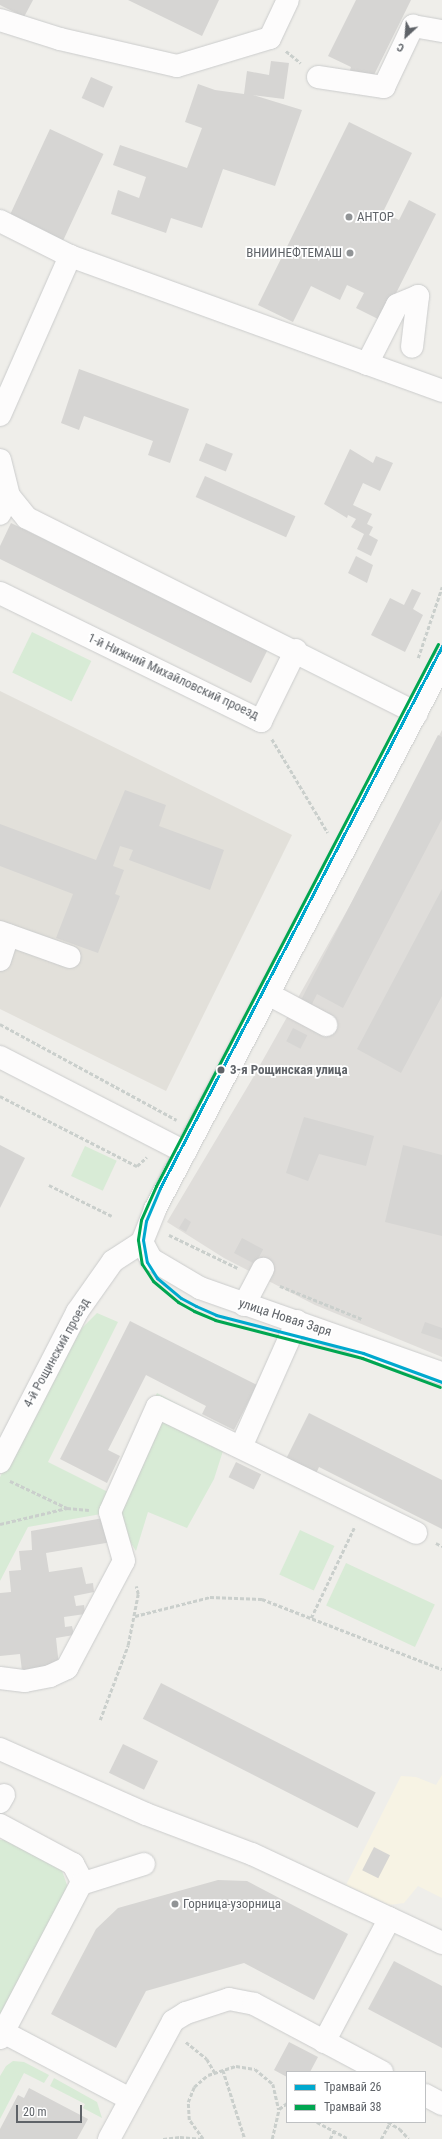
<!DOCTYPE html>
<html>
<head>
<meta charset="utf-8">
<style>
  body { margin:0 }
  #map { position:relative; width:442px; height:2139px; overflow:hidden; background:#efeeea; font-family:"Roboto Condensed",sans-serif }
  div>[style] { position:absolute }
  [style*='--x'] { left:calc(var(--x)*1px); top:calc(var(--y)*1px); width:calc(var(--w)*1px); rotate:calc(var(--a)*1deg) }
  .commercial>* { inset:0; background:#f7f3e4 }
  .industrial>* { inset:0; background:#dfddda }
  .education>* { inset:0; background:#e2e0da }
  .green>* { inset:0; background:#d8ebd6; transform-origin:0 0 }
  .building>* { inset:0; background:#d6d5d3; transform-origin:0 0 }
  .path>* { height:2.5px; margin-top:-1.25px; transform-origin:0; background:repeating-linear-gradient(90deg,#cacfcc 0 4px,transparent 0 6px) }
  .roads { filter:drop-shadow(0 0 1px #cbcccc) drop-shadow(0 0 1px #cbcccc) }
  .minor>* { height:22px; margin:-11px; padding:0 11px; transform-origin:11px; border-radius:11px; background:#fdfcfc }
  .tram-1>* { height:3px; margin:-1.5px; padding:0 1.5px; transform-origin:1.5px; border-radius:1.5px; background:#00a9ce }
  .tram-2>* { height:3px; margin:-1.5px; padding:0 1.5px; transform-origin:1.5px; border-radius:1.5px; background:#00a651 }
  .dots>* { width:11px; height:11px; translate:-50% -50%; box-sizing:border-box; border:2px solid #fff; border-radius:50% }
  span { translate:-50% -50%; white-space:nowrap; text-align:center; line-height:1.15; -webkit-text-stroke:3.5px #fff; paint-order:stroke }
  .poi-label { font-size:13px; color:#5f6368 }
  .left { translate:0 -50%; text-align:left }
  .right { translate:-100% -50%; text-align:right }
  .street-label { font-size:13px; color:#5f6368 }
  .stop-label { font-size:13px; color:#5f6368; font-weight:700 }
  .legend { position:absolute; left:286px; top:2071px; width:140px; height:52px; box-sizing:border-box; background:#fff; border:1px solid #bfc1c3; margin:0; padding:5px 7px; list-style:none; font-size:12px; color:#5f6368 }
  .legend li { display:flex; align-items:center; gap:8px; height:20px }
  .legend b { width:20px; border:1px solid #bfc1c3 }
  .north { position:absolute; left:386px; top:16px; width:40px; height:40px; -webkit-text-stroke:3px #fff; paint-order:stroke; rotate:206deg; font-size:11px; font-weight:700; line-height:16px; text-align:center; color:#5f6368 }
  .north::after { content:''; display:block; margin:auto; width:14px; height:18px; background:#5f6368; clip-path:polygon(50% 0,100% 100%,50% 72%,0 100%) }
  .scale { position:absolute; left:16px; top:2105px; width:66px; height:18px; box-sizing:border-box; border:2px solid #5f6368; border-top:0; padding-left:5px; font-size:12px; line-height:14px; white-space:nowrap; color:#5f6368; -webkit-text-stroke:3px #fff; paint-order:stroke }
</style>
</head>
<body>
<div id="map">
  <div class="commercial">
    <div style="clip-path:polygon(442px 1775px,442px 1898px,418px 1886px,404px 1903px,389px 1905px,346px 1885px,401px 1776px,416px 1777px,436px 1785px)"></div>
  </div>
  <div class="industrial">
    <div style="clip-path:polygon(442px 730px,442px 1357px,315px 1305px,224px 1258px,167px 1222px,251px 1081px,353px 900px)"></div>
  </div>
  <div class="education">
    <div style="clip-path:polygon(0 691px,292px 835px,166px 1091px,0 1009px)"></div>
  </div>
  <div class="green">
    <div style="left:32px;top:632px;width:66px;height:45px;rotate:26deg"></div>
    <div style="left:85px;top:1146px;width:35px;height:33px;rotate:25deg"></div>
    <div style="clip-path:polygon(97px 1313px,118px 1322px,48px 1462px,108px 1492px,157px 1393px,229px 1432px,214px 1479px,187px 1528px,148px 1512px,136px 1551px,114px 1517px,101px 1514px,28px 1527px,0 1581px,0 1477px,27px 1423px,82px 1328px)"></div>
    <div style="left:300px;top:1530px;width:38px;height:49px;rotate:25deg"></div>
    <div style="left:346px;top:1563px;width:98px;height:47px;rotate:25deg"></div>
    <div style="clip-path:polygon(0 1840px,7px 1840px,61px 1868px,67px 1885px,66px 1891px,0 2017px)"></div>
    <div style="clip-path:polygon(13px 2061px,24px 2062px,49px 2075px,44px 2083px,24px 2073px,0 2119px,0 2076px,6px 2066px)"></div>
    <div style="clip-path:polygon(54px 2078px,97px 2102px,102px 2118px,83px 2108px,85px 2104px,50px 2086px)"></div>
  </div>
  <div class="building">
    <div style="clip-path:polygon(0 0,33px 0,24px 17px,0 5px)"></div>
    <div style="clip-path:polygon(128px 0,219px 0,202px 36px)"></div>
    <div style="clip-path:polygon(356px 0,411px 0,370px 83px,349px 73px,351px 67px,328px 56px)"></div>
    <div style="clip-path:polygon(271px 61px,289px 63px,284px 99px,253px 95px,302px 110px,275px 186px,223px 169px,202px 228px,171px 218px,166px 233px,111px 214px,118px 190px,139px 198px,146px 177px,113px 165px,120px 145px,187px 168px,202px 128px,185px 122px,198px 84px,215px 90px,244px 94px,247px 71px,269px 75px)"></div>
    <div style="left:91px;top:77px;width:24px;height:23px;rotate:24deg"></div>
    <div style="clip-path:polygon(349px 122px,412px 153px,383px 212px,399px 220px,409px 200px,436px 214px,382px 321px,356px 308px,364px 293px,347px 285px,340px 300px,311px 286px,293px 322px,258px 305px)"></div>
    <div style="left:50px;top:129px;width:59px;height:98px;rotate:25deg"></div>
    <div style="clip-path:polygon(79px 369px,189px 409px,170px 463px,148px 455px,153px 441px,84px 416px,79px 430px,61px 423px)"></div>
    <div style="left:206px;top:443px;width:29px;height:19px;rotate:22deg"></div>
    <div style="clip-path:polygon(350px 449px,373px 463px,376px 456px,393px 463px,380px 491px,363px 483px,353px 505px,372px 514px,367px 524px,373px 527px,369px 535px,378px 540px,371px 556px,357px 549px,364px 534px,351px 527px,356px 519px,348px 515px,347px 518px,324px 504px)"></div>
    <div style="left:205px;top:476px;width:99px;height:23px;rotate:24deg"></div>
    <div style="clip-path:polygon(11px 523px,268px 649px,251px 683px,0 559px,0 546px)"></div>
    <div style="clip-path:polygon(356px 556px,373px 565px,367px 583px,348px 573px)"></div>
    <div style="clip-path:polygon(412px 589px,421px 593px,413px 609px,423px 615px,405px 652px,371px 635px,390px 598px,404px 605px)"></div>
    <div style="clip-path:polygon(438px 735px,442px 737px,442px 819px,343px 1008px,317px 994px,311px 1006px,301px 1000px)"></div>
    <div style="clip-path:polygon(125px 790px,166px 805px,159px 826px,224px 850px,210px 890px,129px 860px,133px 850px,120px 846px,113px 866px,124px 870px,115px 894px,120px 896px,98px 953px,56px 938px,73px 894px,0 866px,0 824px,96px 860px)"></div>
    <div style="clip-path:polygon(442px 889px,442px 996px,401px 1073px,357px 1049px)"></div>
    <div style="left:293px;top:1028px;width:16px;height:15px;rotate:27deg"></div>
    <div style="clip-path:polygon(304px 1117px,374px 1136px,366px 1166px,319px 1154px,308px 1181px,286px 1173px)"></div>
    <div style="clip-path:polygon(0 1145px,25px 1158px,0 1208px)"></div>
    <div style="clip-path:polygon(403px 1145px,442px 1155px,442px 1236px,385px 1222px)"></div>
    <div style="clip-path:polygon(185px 1218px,191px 1222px,186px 1232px,179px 1228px)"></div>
    <div style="left:242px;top:1238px;width:24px;height:17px;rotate:28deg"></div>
    <div style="clip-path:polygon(130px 1321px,257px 1385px,234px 1430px,202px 1414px,206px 1406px,146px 1375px,108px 1450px,120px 1456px,107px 1483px,60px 1459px)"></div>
    <div style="clip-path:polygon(425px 1322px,442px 1328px,442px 1340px,421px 1333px)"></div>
    <div style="clip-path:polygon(309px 1413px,442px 1480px,442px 1529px,319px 1467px,314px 1478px,284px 1463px)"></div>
    <div style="left:236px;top:1462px;width:28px;height:17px;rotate:26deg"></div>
    <div style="clip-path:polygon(109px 1517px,112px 1542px,46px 1553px,49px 1572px,82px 1567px,86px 1584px,93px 1583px,94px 1592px,74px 1596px,76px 1606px,84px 1605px,85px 1614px,64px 1617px,65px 1627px,72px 1626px,74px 1635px,56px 1638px,59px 1666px,22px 1671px,20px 1654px,0 1656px,0 1593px,11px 1592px,9px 1571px,21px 1570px,19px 1551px,32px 1550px,31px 1531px)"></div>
    <div style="left:161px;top:1683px;width:241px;height:40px;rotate:27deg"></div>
    <div style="left:123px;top:1744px;width:39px;height:32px;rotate:26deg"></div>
    <div style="left:374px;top:1847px;width:18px;height:26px;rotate:27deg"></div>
    <div style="clip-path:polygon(218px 1880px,247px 1881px,348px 1934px,314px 2000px,244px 1963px,146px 1991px,116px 2048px,51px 2014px,96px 1929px,118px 1908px)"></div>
    <div style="clip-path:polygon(394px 1961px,442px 1986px,442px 2048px,368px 2009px)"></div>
    <div style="clip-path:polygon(289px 2042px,318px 2057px,310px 2072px,287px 2072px,287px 2077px,274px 2070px)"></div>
    <div style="clip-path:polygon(29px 2088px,88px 2119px,77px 2139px,0 2139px,0 2129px,18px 2095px,24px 2098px)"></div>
  </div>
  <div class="path">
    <div style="--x:286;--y:51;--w:19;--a:39"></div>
    <div style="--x:418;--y:658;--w:75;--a:-71.3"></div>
    <div style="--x:272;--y:739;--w:109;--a:59.2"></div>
    <div style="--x:0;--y:1024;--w:201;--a:28.5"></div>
    <div style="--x:0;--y:1096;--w:154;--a:27.1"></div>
    <div style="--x:137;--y:1166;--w:13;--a:-42"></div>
    <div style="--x:49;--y:1185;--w:70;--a:26.2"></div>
    <div style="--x:169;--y:1235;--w:76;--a:25.6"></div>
    <div style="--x:280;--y:1286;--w:88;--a:21.9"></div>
    <div style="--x:10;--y:1481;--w:63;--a:25.3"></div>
    <div style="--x:67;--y:1508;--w:22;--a:5"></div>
    <div style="--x:0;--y:1524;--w:69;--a:-13.4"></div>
    <div style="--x:436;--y:1543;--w:7;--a:27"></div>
    <div style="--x:135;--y:1616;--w:77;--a:-14.2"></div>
    <div style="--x:210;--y:1597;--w:52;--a:2.2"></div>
    <div style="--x:262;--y:1599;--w:193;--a:21.3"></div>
    <div style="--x:311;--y:1618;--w:100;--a:-64.5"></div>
    <div style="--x:100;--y:1720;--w:80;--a:-69.5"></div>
    <div style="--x:128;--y:1645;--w:52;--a:-78.9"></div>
    <div style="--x:138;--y:1594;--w:8;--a:-104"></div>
    <div style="--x:186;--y:2042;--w:27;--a:39"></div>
    <div style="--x:207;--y:2059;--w:16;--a:60"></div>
    <div style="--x:223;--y:2070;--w:72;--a:72.3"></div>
    <div style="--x:317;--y:2122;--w:36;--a:28"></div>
    <div style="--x:388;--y:2122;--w:14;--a:30"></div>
    <div style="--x:400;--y:2129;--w:13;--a:48"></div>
    <div style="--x:163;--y:2139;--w:17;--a:-7"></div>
    <div style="--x:180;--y:2137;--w:22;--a:5"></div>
    <div style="--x:203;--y:2139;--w:24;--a:-126"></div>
    <div style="--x:189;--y:2120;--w:18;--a:-93"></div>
    <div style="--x:188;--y:2102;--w:16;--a:-68"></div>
    <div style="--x:194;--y:2087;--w:18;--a:-41"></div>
    <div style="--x:208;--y:2075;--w:29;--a:-18"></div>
    <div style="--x:236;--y:2066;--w:19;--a:9"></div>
    <div style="--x:255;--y:2069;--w:23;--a:40"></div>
    <div style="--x:273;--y:2084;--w:26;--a:77"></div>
    <div style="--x:279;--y:2109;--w:10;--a:-37"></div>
    <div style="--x:272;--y:2139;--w:31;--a:-77"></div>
    <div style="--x:330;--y:2139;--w:9;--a:-63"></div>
    <div style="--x:381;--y:2139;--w:18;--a:-61"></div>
  </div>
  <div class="roads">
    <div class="minor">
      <div style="--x:0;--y:20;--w:63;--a:17.6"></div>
      <div style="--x:60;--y:39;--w:120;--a:13"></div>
      <div style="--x:177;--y:66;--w:97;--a:-16.8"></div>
      <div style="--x:270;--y:38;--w:42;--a:-64.7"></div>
      <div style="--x:318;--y:77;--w:67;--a:8.6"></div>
      <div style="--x:384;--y:87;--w:68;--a:-64.6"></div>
      <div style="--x:413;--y:26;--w:29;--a:10"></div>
      <div style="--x:0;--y:221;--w:78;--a:26.6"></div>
      <div style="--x:70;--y:256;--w:396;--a:19.9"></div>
      <div style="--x:367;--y:364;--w:66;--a:-63"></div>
      <div style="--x:397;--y:305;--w:23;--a:-23"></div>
      <div style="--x:418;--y:296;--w:51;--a:96.7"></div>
      <div style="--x:0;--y:415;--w:174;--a:-66.2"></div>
      <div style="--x:0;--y:460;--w:37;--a:76"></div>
      <div style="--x:9;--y:496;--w:20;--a:117"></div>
      <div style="--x:0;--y:492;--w:10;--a:24"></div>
      <div style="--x:9;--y:496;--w:28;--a:51"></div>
      <div style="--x:27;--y:518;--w:436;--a:26.6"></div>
      <div style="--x:0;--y:593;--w:291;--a:26.1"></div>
      <div style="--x:261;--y:721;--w:79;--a:-63.8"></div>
      <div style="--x:0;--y:932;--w:74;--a:19.7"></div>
      <div style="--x:0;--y:960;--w:26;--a:-72"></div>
      <div style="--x:268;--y:994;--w:66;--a:28.1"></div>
      <div style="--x:0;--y:1057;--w:208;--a:27.2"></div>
      <div style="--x:142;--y:1242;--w:19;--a:62"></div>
      <div style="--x:151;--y:1259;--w:57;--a:30.6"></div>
      <div style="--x:200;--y:1288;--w:256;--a:19.4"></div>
      <div style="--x:244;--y:1305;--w:41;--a:-62.2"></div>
      <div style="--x:241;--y:1447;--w:138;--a:-66"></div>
      <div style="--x:0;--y:1462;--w:169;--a:-62.8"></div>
      <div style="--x:77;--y:1312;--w:62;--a:-54.8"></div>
      <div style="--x:113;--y:1261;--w:35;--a:-33"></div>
      <div style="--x:142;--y:1242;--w:35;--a:-68"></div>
      <div style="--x:155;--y:1209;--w:616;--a:-62.23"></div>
      <div style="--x:0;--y:1678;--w:25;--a:7"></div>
      <div style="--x:25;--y:1681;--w:25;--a:-11"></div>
      <div style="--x:50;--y:1676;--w:19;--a:-25"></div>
      <div style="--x:67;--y:1668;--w:121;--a:-62"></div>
      <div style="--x:124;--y:1561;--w:51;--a:-105.9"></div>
      <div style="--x:110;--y:1512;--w:115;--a:-65.9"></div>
      <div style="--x:157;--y:1407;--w:288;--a:25.9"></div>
      <div style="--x:0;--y:1749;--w:160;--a:24"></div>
      <div style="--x:146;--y:1814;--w:113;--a:20.7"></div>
      <div style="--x:252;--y:1854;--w:210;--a:25.1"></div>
      <div style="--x:0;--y:1802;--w:8;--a:-60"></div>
      <div style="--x:0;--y:1825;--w:83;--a:28.1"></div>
      <div style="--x:73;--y:1864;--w:17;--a:62"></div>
      <div style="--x:81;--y:1879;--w:5;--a:90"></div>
      <div style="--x:81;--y:1884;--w:174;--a:117.7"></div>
      <div style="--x:81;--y:1884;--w:66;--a:-17.6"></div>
      <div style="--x:3;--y:2032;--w:144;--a:27.8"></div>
      <div style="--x:324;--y:2042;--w:140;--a:-62"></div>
      <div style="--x:425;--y:2095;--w:19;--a:28"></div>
      <div style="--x:109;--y:2139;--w:134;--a:-61.5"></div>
      <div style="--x:173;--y:2021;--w:15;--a:-32"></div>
      <div style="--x:186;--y:2013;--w:45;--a:-18"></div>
      <div style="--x:229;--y:1999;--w:25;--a:11"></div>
      <div style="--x:254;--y:2004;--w:145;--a:28"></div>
    </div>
  </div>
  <div class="tram-1">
    <div style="--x:442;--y:646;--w:611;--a:117.49"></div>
    <div style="--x:160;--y:1188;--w:36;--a:113"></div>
    <div style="--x:146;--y:1221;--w:19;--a:99"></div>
    <div style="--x:143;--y:1240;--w:22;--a:80"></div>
    <div style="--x:147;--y:1262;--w:19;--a:58"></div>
    <div style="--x:157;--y:1278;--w:31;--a:40"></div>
    <div style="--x:181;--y:1298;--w:17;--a:28"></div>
    <div style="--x:196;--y:1306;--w:22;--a:24"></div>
    <div style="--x:216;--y:1315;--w:152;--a:14.5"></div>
    <div style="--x:363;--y:1353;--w:84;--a:20.2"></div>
  </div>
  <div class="tram-2">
    <div style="--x:438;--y:644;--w:611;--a:117.49"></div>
    <div style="--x:156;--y:1186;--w:37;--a:114"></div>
    <div style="--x:141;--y:1220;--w:20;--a:99"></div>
    <div style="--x:138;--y:1240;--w:24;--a:81"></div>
    <div style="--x:142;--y:1264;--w:20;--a:57"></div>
    <div style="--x:153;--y:1281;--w:33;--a:40"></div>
    <div style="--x:178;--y:1302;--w:18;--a:29"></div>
    <div style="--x:194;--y:1311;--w:23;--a:23"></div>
    <div style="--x:215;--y:1320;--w:152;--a:14.5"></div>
    <div style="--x:362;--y:1358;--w:83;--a:20.4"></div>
  </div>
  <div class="dots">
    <div style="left:349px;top:217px;background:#919496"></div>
    <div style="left:350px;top:253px;background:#919496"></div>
    <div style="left:221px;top:1070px;background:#5f6368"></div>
    <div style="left:175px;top:1904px;background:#919496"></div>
  </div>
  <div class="poi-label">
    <span class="left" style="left:357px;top:217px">АНТОР</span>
    <span class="right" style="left:342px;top:253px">ВНИИНЕФТЕМАШ</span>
    <span class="left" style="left:183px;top:1904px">Горница-узорница</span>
  </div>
  <div class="street-label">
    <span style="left:173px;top:677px;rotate:25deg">1-й Нижний Михайловский проезд</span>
    <span style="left:285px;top:1318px;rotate:18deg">улица Новая Заря</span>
    <span style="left:57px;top:1353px;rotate:-61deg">4-й Рощинский проезд</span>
  </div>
  <div class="stop-label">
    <span class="left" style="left:230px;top:1070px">3-я Рощинская улица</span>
  </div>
  <ul class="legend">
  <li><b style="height:5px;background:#00a9ce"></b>Трамвай 26</li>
  <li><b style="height:5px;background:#00a651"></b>Трамвай 38</li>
  </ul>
  <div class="north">С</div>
  <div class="scale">20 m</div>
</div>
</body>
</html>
